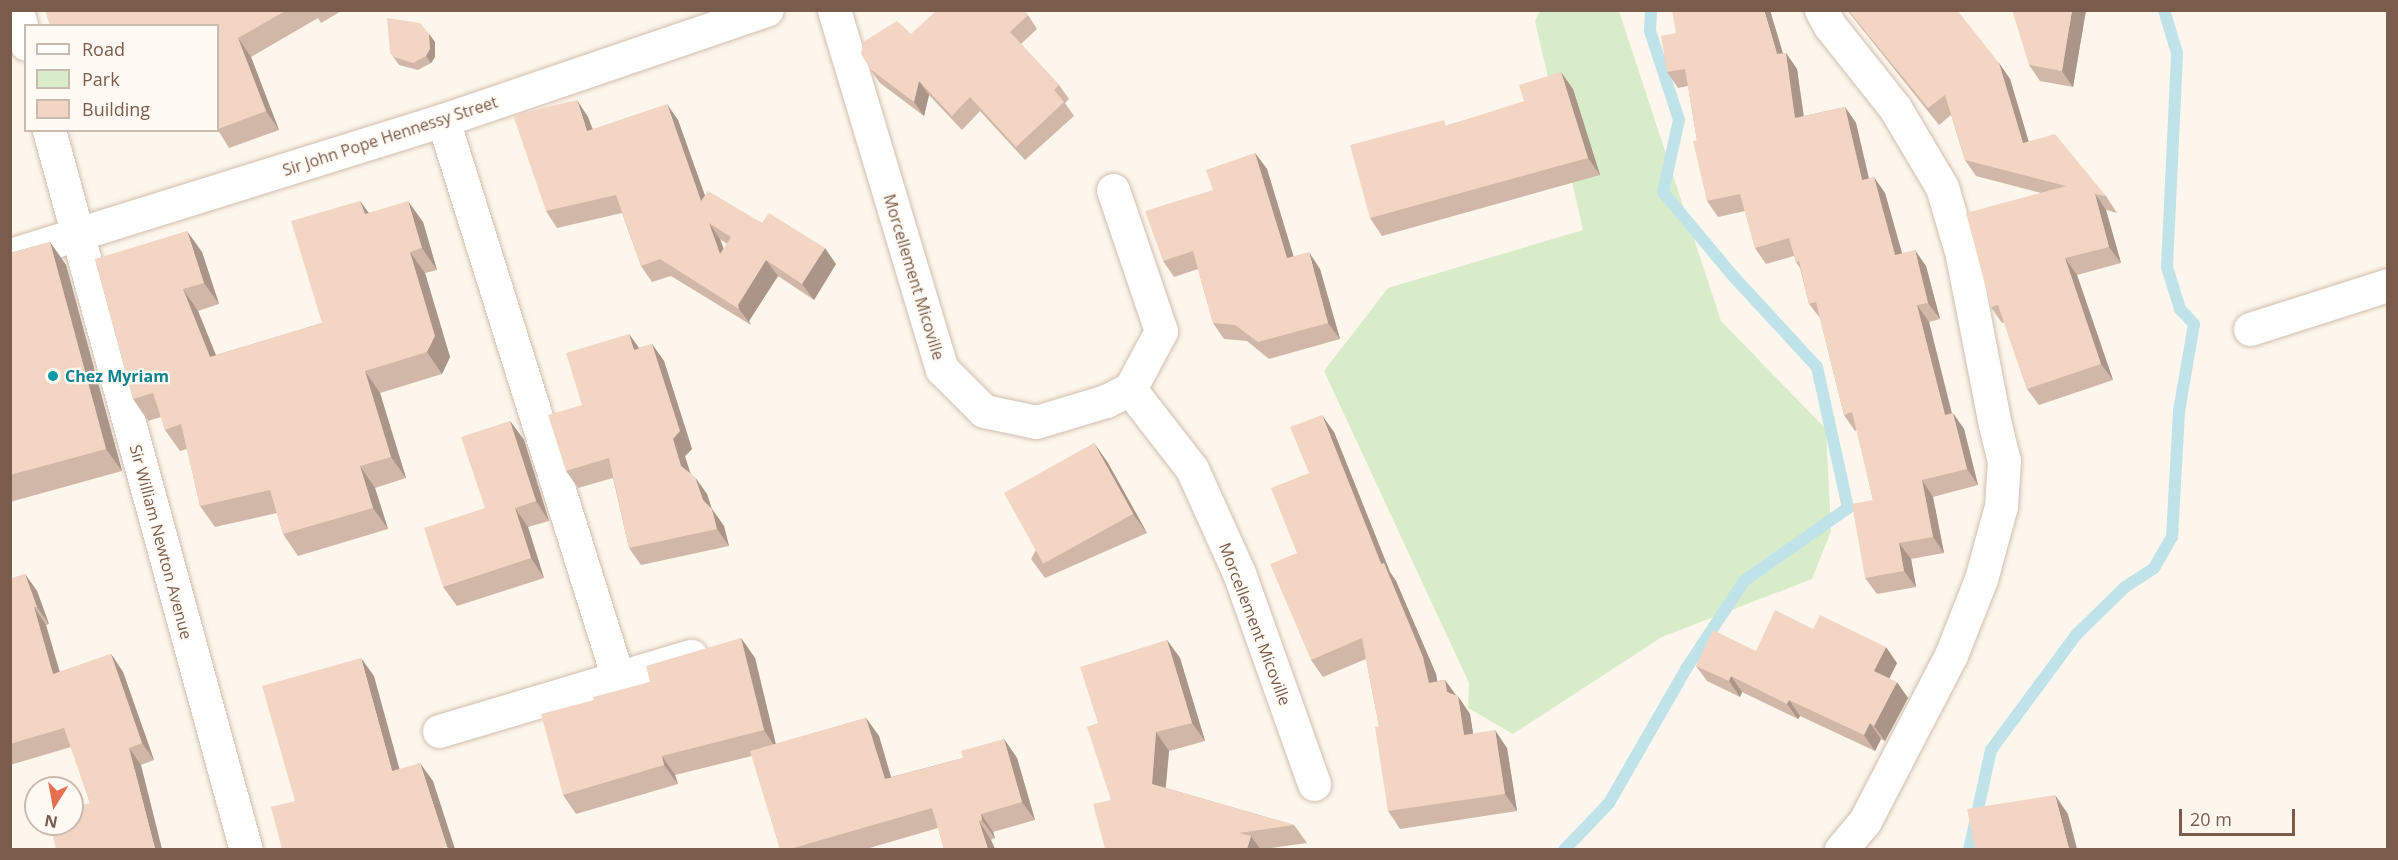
<!DOCTYPE html>
<html>
<head>
<meta charset="utf-8">
<style>
  body { margin:0 }
  #map { position:relative; width:2398px; height:860px; overflow:hidden; background:#fdf6ec; font-family:"Open Sans",sans-serif }
  div>[style] { position:absolute }
  [style*='--x'] { left:calc(var(--x)*1px); top:calc(var(--y)*1px); width:calc(var(--w)*1px); rotate:calc(var(--a)*1deg) }
  .green>* { inset:0; background:#d8ecc9 }
  .stream>* { height:12px; margin:-6px; padding:0 6px; transform-origin:6px; border-radius:6px; background:#bfe3e8 }
  .roads { filter:drop-shadow(0 0 2px #d1beb0) drop-shadow(0 0 2px #d1beb0) }
  .minor>* { height:33px; margin:-16.5px; padding:0 16.5px; transform-origin:16.5px; border-radius:16.5px; background:#fff }
  .wall>* { inset:0; background:#d1b7a8 }
  .shaded-wall>* { inset:0; background:#aa9588 }
  .building>* { inset:0; background:#f3d5c3; transform-origin:0 0 }
  .dots>* { width:16px; height:16px; translate:-50% -50%; box-sizing:border-box; border:3px solid #fffaf3; border-radius:50% }
  span { translate:-50% -50%; white-space:nowrap; text-align:center; line-height:1.15; -webkit-text-stroke:4.5px #fffaf3; paint-order:stroke }
  .street-label { font-size:16px; color:#7a5c4d }
  .culture-label { font-size:16px; color:#0d838f; font-weight:700 }
  .left { translate:0 -50%; text-align:left }
  .frame { position:absolute; inset:0; border:12px solid #7a5c4d; pointer-events:none }
  .legend { position:absolute; left:24px; top:24px; width:195px; height:108px; box-sizing:border-box; background:#fffaf3; border:2px solid #cabbb1; margin:0; padding:8px 10px; list-style:none; font-size:18px; color:#7a5c4d }
  .legend li { display:flex; align-items:center; gap:12px; height:30px }
  .legend b { width:30px; border:2px solid #cabbb1 }
  .north { position:absolute; left:24px; top:776px; width:60px; height:60px; box-sizing:border-box; background:#fffaf3; border:2px solid #cabbb1; border-radius:50%; rotate:191deg; font-size:16px; font-weight:700; line-height:24px; text-align:center; color:#7a5c4d }
  .north::after { content:''; display:block; margin:auto; width:21px; height:27px; background:#e76f51; clip-path:polygon(50% 0,100% 100%,50% 72%,0 100%) }
  .scale { position:absolute; left:2179px; top:809px; width:116px; height:27px; box-sizing:border-box; border:3px solid #7a5c4d; border-top:0; padding-left:8px; font-size:18px; line-height:21px; white-space:nowrap; color:#7a5c4d; -webkit-text-stroke:4px #fffaf3; paint-order:stroke }
</style>
</head>
<body>
<div id="map">
  <div class="green">
    <div style="clip-path:polygon(1540px 11px,1619px 11px,1721px 321px,1826px 429px,1831px 531px,1812px 579px,1662px 637px,1513px 734px,1468px 708px,1469px 683px,1324px 371px,1388px 288px,1583px 230px,1535px 21px)"></div>
  </div>
  <div class="stream">
    <div style="--x:1564;--y:850;--w:65;--a:-46.2"></div>
    <div style="--x:1609;--y:803;--w:155;--a:-60.1"></div>
    <div style="--x:1686;--y:669;--w:105;--a:-56.6"></div>
    <div style="--x:1744;--y:581;--w:127;--a:-35.1"></div>
    <div style="--x:1848;--y:508;--w:144;--a:-102.4"></div>
    <div style="--x:1817;--y:367;--w:124;--a:-132.7"></div>
    <div style="--x:1733;--y:276;--w:109;--a:-129.8"></div>
    <div style="--x:1663;--y:192;--w:74;--a:-77.5"></div>
    <div style="--x:1679;--y:120;--w:94;--a:-108"></div>
    <div style="--x:1650;--y:31;--w:21;--a:-87"></div>
    <div style="--x:1969;--y:850;--w:102;--a:-77.6"></div>
    <div style="--x:1991;--y:750;--w:143;--a:-53.5"></div>
    <div style="--x:2076;--y:635;--w:69;--a:-44.4"></div>
    <div style="--x:2125;--y:587;--w:35;--a:-33"></div>
    <div style="--x:2154;--y:568;--w:36;--a:-60"></div>
    <div style="--x:2172;--y:537;--w:126;--a:-86.8"></div>
    <div style="--x:2179;--y:411;--w:88;--a:-80.2"></div>
    <div style="--x:2194;--y:324;--w:21;--a:-133"></div>
    <div style="--x:2180;--y:309;--w:44;--a:-107.2"></div>
    <div style="--x:2167;--y:267;--w:214;--a:-87.3"></div>
    <div style="--x:2177;--y:53;--w:45;--a:-106.8"></div>
  </div>
  <div class="roads">
    <div class="minor">
      <div style="--x:17;--y:10;--w:35;--a:75"></div>
      <div style="--x:834;--y:10;--w:375;--a:73.3"></div>
      <div style="--x:942;--y:369;--w:59;--a:45"></div>
      <div style="--x:984;--y:411;--w:53;--a:11.9"></div>
      <div style="--x:1036;--y:422;--w:73;--a:-16.7"></div>
      <div style="--x:1106;--y:401;--w:27;--a:-27"></div>
      <div style="--x:1130;--y:389;--w:101;--a:52.2"></div>
      <div style="--x:1192;--y:469;--w:114;--a:65.7"></div>
      <div style="--x:1239;--y:573;--w:224;--a:70.4"></div>
      <div style="--x:1821;--y:10;--w:18;--a:61"></div>
      <div style="--x:1830;--y:26;--w:105;--a:51.6"></div>
      <div style="--x:1895;--y:108;--w:92;--a:59.3"></div>
      <div style="--x:1942;--y:187;--w:71;--a:73.6"></div>
      <div style="--x:1962;--y:255;--w:173;--a:79"></div>
      <div style="--x:1995;--y:425;--w:36;--a:76"></div>
      <div style="--x:2004;--y:460;--w:46;--a:93.7"></div>
      <div style="--x:2001;--y:506;--w:76;--a:105.3"></div>
      <div style="--x:1981;--y:579;--w:82;--a:111.5"></div>
      <div style="--x:1951;--y:655;--w:187;--a:117.4"></div>
      <div style="--x:1865;--y:821;--w:38;--a:130"></div>
      <div style="--x:443;--y:120;--w:585;--a:72.59"></div>
      <div style="--x:49;--y:130;--w:746;--a:74.7"></div>
      <div style="--x:1113;--y:190;--w:149;--a:71.2"></div>
      <div style="--x:1161;--y:331;--w:66;--a:118.1"></div>
      <div style="--x:10;--y:255;--w:454;--a:-17.3"></div>
      <div style="--x:443;--y:120;--w:342;--a:-18.8"></div>
      <div style="--x:2250;--y:329;--w:145;--a:-17.7"></div>
      <div style="--x:439;--y:731;--w:263;--a:-16.6"></div>
    </div>
  </div>
  <div class="wall">
    <div style="clip-path:polygon(45px 10px,343px 10px,321px 23px,318px 18px,251px 57px,279px 130px,229px 148px,218px 130px,218px 26px)"></div>
    <div style="clip-path:polygon(1847px 10px,1934px 10px,1999px 63px,2010px 79px,2029px 142px,2106px 196px,2117px 213px,2106px 210px,2121px 263px,2077px 275px,2113px 380px,2039px 405px,2027px 389px,2004px 322px,2002px 323px,1991px 307px,2041px 193px,1976px 176px,1965px 160px,1951px 115px,1939px 125px)"></div>
    <div style="clip-path:polygon(2086px 10px,2073px 87px,2040px 81px,2029px 65px)"></div>
    <div style="clip-path:polygon(1028px 15px,1037px 29px,1021px 44px,1059px 85px,1069px 99px,1065px 103px,1074px 116px,1025px 160px,980px 111px,962px 130px,929px 95px,924px 116px,880px 83px,870px 69px,911px 34px)"></div>
    <div style="clip-path:polygon(1676px 33px,1783px 53px,1786px 53px,1797px 69px,1804px 116px,1845px 107px,1856px 123px,1869px 178px,1885px 193px,1902px 253px,1926px 266px,1940px 319px,1929px 322px,1952px 413px,1964px 429px,1978px 485px,1933px 497px,1944px 553px,1911px 559px,1916px 587px,1877px 594px,1865px 578px,1873px 500px,1857px 430px,1855px 431px,1844px 415px,1820px 318px,1809px 304px,1800px 268px,1796px 262px,1794px 256px,1766px 264px,1755px 248px,1745px 211px,1718px 217px,1707px 201px,1688px 86px,1678px 88px,1667px 72px)"></div>
    <div style="clip-path:polygon(429px 34px,435px 42px,435px 57px,431px 63px,418px 70px,399px 65px,390px 52px)"></div>
    <div style="clip-path:polygon(1573px 89px,1600px 175px,1382px 236px,1370px 218px,1448px 125px)"></div>
    <div style="clip-path:polygon(evenodd,588px 117px,593px 129px,678px 120px,705px 196px,762px 223px,836px 264px,814px 300px,778px 276px,749px 321px,751px 325px,671px 276px,652px 282px,641px 266px,622px 213px,557px 228px,546px 211px,588px 117px,720px 239px,727px 244px,724px 249px,720px 239px)"></div>
    <div style="clip-path:polygon(1255px 153px,1267px 169px,1293px 256px,1320px 269px,1340px 339px,1269px 359px,1247px 341px,1224px 339px,1213px 323px,1198px 269px,1174px 277px,1163px 261px,1213px 190px)"></div>
    <div style="clip-path:polygon(360px 201px,369px 213px,423px 222px,437px 270px,425px 273px,450px 357px,442px 374px,380px 393px,406px 478px,375px 488px,388px 529px,298px 556px,283px 534px,277px 513px,215px 527px,200px 506px,187px 449px,180px 451px,165px 430px,161px 417px,148px 421px,133px 399px,95px 259px,202px 252px,219px 304px,198px 311px,216px 355px,322px 323px)"></div>
    <div style="clip-path:polygon(50px 242px,66px 265px,122px 471px,10px 502px,10px 253px)"></div>
    <div style="clip-path:polygon(629px 334px,639px 348px,652px 344px,664px 361px,692px 449px,685px 456px,691px 474px,707px 494px,712px 509px,724px 526px,729px 546px,641px 565px,629px 548px,613px 478px,578px 488px,566px 471px,582px 405px)"></div>
    <div style="clip-path:polygon(510px 421px,524px 440px,549px 521px,528px 527px,544px 578px,457px 606px,443px 587px,485px 508px)"></div>
    <div style="clip-path:polygon(1334px 432px,1390px 572px,1396px 581px,1436px 674px,1437px 681px,1445px 680px,1470px 714px,1473px 734px,1507px 748px,1517px 811px,1400px 829px,1388px 811px,1379px 726px,1366px 659px,1323px 677px,1311px 660px,1297px 553px,1309px 473px)"></div>
    <div style="clip-path:polygon(1094px 443px,1108px 463px,1147px 533px,1045px 578px,1031px 559px)"></div>
    <div style="clip-path:polygon(25px 574px,37px 591px,49px 624px,46px 625px,60px 672px,111px 654px,123px 672px,154px 760px,141px 765px,90px 803px,71px 747px,10px 765px,10px 579px)"></div>
    <div style="clip-path:polygon(1813px 629px,1897px 663px,1889px 679px,1908px 698px,1885px 741px,1881px 739px,1875px 751px,1800px 716px,1798px 719px,1742px 692px,1740px 697px,1707px 681px,1696px 666px,1756px 651px)"></div>
    <div style="clip-path:polygon(741px 638px,755px 658px,776px 744px,866px 718px,879px 736px,891px 777px,963px 758px,1004px 739px,1017px 758px,1035px 820px,993px 832px,995px 838px,991px 840px,995px 849px,944px 849px,938px 828px,866px 849px,780px 849px,752px 756px,675px 775px,678px 784px,576px 814px,563px 795px,594px 700px,650px 682px)"></div>
    <div style="clip-path:polygon(1167px 640px,1180px 658px,1205px 741px,1169px 751px,1166px 788px,1294px 825px,1307px 843px,1264px 849px,1105px 849px,1111px 800px,1098px 723px)"></div>
  </div>
  <div class="shaded-wall">
    <div style="clip-path:polygon(1764px 10px,1770px 10px,1788px 70px,1786px 53px,1797px 69px,1806px 134px,1795px 118px,1777px 54px)"></div>
    <div style="clip-path:polygon(2072px 10px,2086px 10px,2073px 87px,2062px 71px)"></div>
    <div style="clip-path:polygon(429px 34px,435px 42px,435px 57px,431px 63px,426px 56px)"></div>
    <div style="clip-path:polygon(238px 38px,251px 57px,279px 130px,266px 111px)"></div>
    <div style="clip-path:polygon(1999px 63px,2010px 79px,2034px 160px,2023px 143px)"></div>
    <div style="clip-path:polygon(1561px 72px,1573px 89px,1600px 175px,1588px 158px)"></div>
    <div style="clip-path:polygon(919px 81px,929px 95px,924px 116px,914px 102px)"></div>
    <div style="clip-path:polygon(577px 100px,588px 117px,598px 147px,587px 131px)"></div>
    <div style="clip-path:polygon(667px 104px,678px 120px,713px 218px,701px 201px)"></div>
    <div style="clip-path:polygon(1845px 107px,1856px 123px,1873px 197px,1862px 180px)"></div>
    <div style="clip-path:polygon(1255px 153px,1267px 169px,1299px 274px,1287px 258px)"></div>
    <div style="clip-path:polygon(1874px 177px,1885px 193px,1907px 271px,1895px 255px)"></div>
    <div style="clip-path:polygon(2095px 194px,2106px 210px,2121px 263px,2109px 247px)"></div>
    <div style="clip-path:polygon(360px 201px,375px 222px,365px 214px)"></div>
    <div style="clip-path:polygon(408px 201px,423px 222px,437px 270px,422px 248px)"></div>
    <div style="clip-path:polygon(709px 223px,720px 239px,731px 270px,720px 254px)"></div>
    <div style="clip-path:polygon(187px 231px,202px 252px,219px 304px,204px 283px)"></div>
    <div style="clip-path:polygon(50px 242px,66px 265px,122px 471px,106px 449px)"></div>
    <div style="clip-path:polygon(825px 248px,836px 264px,814px 300px,802px 284px)"></div>
    <div style="clip-path:polygon(1915px 250px,1926px 266px,1940px 319px,1928px 303px)"></div>
    <div style="clip-path:polygon(410px 252px,425px 273px,450px 357px,442px 374px,427px 352px)"></div>
    <div style="clip-path:polygon(1309px 252px,1320px 269px,1340px 339px,1328px 323px)"></div>
    <div style="clip-path:polygon(2065px 258px,2077px 275px,2113px 380px,2101px 364px)"></div>
    <div style="clip-path:polygon(766px 260px,778px 276px,749px 321px,751px 325px,739px 309px,738px 305px)"></div>
    <div style="clip-path:polygon(183px 289px,198px 311px,225px 378px,210px 357px)"></div>
    <div style="clip-path:polygon(1917px 305px,1929px 322px,1956px 431px,1945px 415px)"></div>
    <div style="clip-path:polygon(629px 334px,641px 351px,634px 350px)"></div>
    <div style="clip-path:polygon(652px 344px,664px 361px,692px 449px,685px 456px,693px 484px,681px 466px,673px 439px)"></div>
    <div style="clip-path:polygon(365px 371px,380px 393px,406px 478px,391px 457px)"></div>
    <div style="clip-path:polygon(1953px 413px,1964px 429px,1978px 485px,1967px 469px)"></div>
    <div style="clip-path:polygon(1322px 415px,1334px 432px,1390px 572px,1396px 581px,1436px 674px,1441px 700px,1429px 683px)"></div>
    <div style="clip-path:polygon(510px 421px,524px 440px,549px 521px,536px 501px)"></div>
    <div style="clip-path:polygon(1094px 443px,1108px 463px,1147px 533px,1133px 514px)"></div>
    <div style="clip-path:polygon(360px 466px,375px 488px,388px 529px,373px 508px)"></div>
    <div style="clip-path:polygon(695px 477px,707px 494px,712px 510px,712px 509px,724px 526px,729px 546px,717px 529px,703px 500px)"></div>
    <div style="clip-path:polygon(1922px 480px,1933px 497px,1944px 553px,1933px 537px)"></div>
    <div style="clip-path:polygon(515px 508px,528px 527px,544px 578px,531px 558px)"></div>
    <div style="clip-path:polygon(1899px 543px,1911px 559px,1916px 587px,1904px 571px)"></div>
    <div style="clip-path:polygon(25px 574px,37px 591px,49px 624px,37px 607px)"></div>
    <div style="clip-path:polygon(34px 607px,46px 625px,65px 691px,53px 674px)"></div>
    <div style="clip-path:polygon(741px 638px,755px 658px,777px 750px,764px 730px)"></div>
    <div style="clip-path:polygon(1167px 640px,1180px 658px,1205px 741px,1192px 723px)"></div>
    <div style="clip-path:polygon(1886px 647px,1897px 663px,1885px 687px,1874px 671px)"></div>
    <div style="clip-path:polygon(111px 654px,123px 672px,154px 760px,142px 743px)"></div>
    <div style="clip-path:polygon(361px 658px,374px 676px,405px 789px,392px 771px)"></div>
    <div style="clip-path:polygon(1731px 676px,1742px 692px,1740px 697px,1729px 681px)"></div>
    <div style="clip-path:polygon(1445px 680px,1457px 697px,1447px 692px)"></div>
    <div style="clip-path:polygon(1897px 682px,1908px 698px,1885px 741px,1874px 726px)"></div>
    <div style="clip-path:polygon(1458px 696px,1470px 714px,1476px 752px,1464px 735px)"></div>
    <div style="clip-path:polygon(1789px 700px,1800px 716px,1798px 719px,1787px 704px)"></div>
    <div style="clip-path:polygon(866px 718px,879px 736px,897px 798px,885px 779px)"></div>
    <div style="clip-path:polygon(1870px 723px,1881px 739px,1875px 751px,1864px 735px)"></div>
    <div style="clip-path:polygon(1495px 730px,1507px 748px,1517px 811px,1505px 794px)"></div>
    <div style="clip-path:polygon(1156px 732px,1169px 751px,1164px 802px,1152px 784px)"></div>
    <div style="clip-path:polygon(1004px 739px,1017px 758px,1035px 820px,1022px 802px)"></div>
    <div style="clip-path:polygon(129px 748px,141px 765px,162px 849px,155px 849px)"></div>
    <div style="clip-path:polygon(662px 756px,675px 775px,678px 784px,664px 765px)"></div>
    <div style="clip-path:polygon(420px 763px,433px 781px,455px 849px,449px 849px,447px 847px)"></div>
    <div style="clip-path:polygon(2055px 795px,2068px 814px,2077px 849px,2069px 849px)"></div>
    <div style="clip-path:polygon(981px 814px,993px 832px,995px 838px,982px 820px)"></div>
    <div style="clip-path:polygon(979px 821px,991px 840px,995px 849px,988px 849px)"></div>
    <div style="clip-path:polygon(1251px 836px,1260px 849px,1247px 849px)"></div>
  </div>
  <div class="building">
    <div style="clip-path:polygon(45px 10px,287px 10px,238px 38px,266px 111px,218px 129px,218px 26px,50px 26px)"></div>
    <div style="clip-path:polygon(937px 10px,1024px 10px,1028px 15px,1010px 32px,1059px 85px,1054px 90px,1064px 102px,1016px 147px,970px 97px,952px 116px,919px 81px,914px 102px,870px 69px,861px 54px,863px 42px,897px 21px,911px 34px)"></div>
    <div style="clip-path:polygon(1672px 10px,1764px 10px,1777px 54px,1786px 53px,1795px 118px,1845px 107px,1862px 180px,1874px 177px,1895px 255px,1915px 250px,1928px 303px,1917px 305px,1945px 415px,1953px 413px,1967px 469px,1922px 480px,1933px 537px,1899px 543px,1904px 571px,1865px 578px,1852px 504px,1873px 500px,1852px 412px,1844px 415px,1816px 302px,1809px 304px,1799px 261px,1796px 262px,1789px 238px,1755px 248px,1740px 194px,1707px 201px,1693px 141px,1697px 140px,1685px 69px,1667px 72px,1661px 36px,1676px 33px)"></div>
    <div style="clip-path:polygon(1848px 10px,1934px 10px,1937px 13px,1940px 10px,1957px 10px,1999px 63px,2023px 143px,2055px 134px,2106px 196px,2095px 194px,2109px 247px,2065px 258px,2101px 364px,2027px 389px,1998px 305px,1991px 307px,1966px 213px,2066px 186px,1965px 160px,1945px 95px,1928px 108px)"></div>
    <div style="clip-path:polygon(2012px 10px,2072px 10px,2062px 71px,2029px 65px)"></div>
    <div style="clip-path:polygon(387px 18px,420px 23px,429px 34px,430px 49px,426px 56px,413px 63px,394px 57px,390px 52px)"></div>
    <div style="clip-path:polygon(1561px 72px,1588px 158px,1370px 218px,1350px 145px,1444px 120px,1446px 126px,1524px 101px,1519px 85px)"></div>
    <div style="clip-path:polygon(evenodd,577px 100px,587px 131px,667px 104px,701px 201px,708px 191px,762px 223px,769px 213px,825px 248px,802px 284px,766px 260px,738px 305px,739px 309px,660px 259px,641px 266px,616px 195px,546px 211px,513px 115px,577px 100px,709px 223px,731px 237px,720px 254px,709px 223px)"></div>
    <div style="clip-path:polygon(1255px 153px,1287px 258px,1309px 252px,1328px 323px,1258px 342px,1235px 325px,1213px 323px,1193px 251px,1163px 261px,1145px 211px,1213px 190px,1206px 170px)"></div>
    <div style="clip-path:polygon(360px 201px,365px 214px,408px 201px,422px 248px,410px 252px,435px 336px,427px 352px,365px 371px,391px 457px,360px 466px,373px 508px,283px 534px,270px 490px,200px 506px,181px 424px,165px 430px,153px 393px,133px 399px,95px 259px,187px 231px,204px 283px,183px 289px,210px 357px,322px 323px,291px 221px)"></div>
    <div style="clip-path:polygon(50px 242px,106px 449px,10px 475px,10px 253px)"></div>
    <div style="clip-path:polygon(629px 334px,634px 350px,652px 344px,680px 431px,673px 439px,681px 466px,695px 477px,703px 500px,712px 509px,717px 529px,629px 548px,609px 458px,566px 471px,548px 415px,582px 405px,566px 353px)"></div>
    <div style="clip-path:polygon(1322px 415px,1381px 564px,1384px 563px,1423px 657px,1429px 683px,1445px 680px,1447px 692px,1458px 696px,1464px 735px,1495px 730px,1505px 794px,1388px 811px,1375px 727px,1379px 726px,1362px 638px,1311px 660px,1270px 564px,1297px 553px,1271px 488px,1309px 473px,1290px 427px)"></div>
    <div style="clip-path:polygon(510px 421px,536px 501px,515px 508px,531px 558px,443px 587px,424px 528px,485px 508px,461px 437px)"></div>
    <div style="left:1094px;top:443px;width:81px;height:103px;rotate:61deg"></div>
    <div style="clip-path:polygon(25px 574px,37px 607px,34px 607px,53px 674px,111px 654px,142px 743px,129px 748px,155px 849px,56px 849px,50px 824px,72px 824px,72px 807px,90px 803px,64px 728px,10px 744px,10px 579px)"></div>
    <div style="clip-path:polygon(1775px 610px,1813px 629px,1820px 615px,1886px 647px,1874px 671px,1897px 682px,1874px 726px,1870px 723px,1864px 735px,1789px 700px,1787px 704px,1731px 676px,1729px 681px,1696px 666px,1713px 630px,1756px 651px)"></div>
    <div style="clip-path:polygon(741px 638px,764px 730px,662px 756px,664px 765px,563px 795px,541px 714px,594px 700px,593px 697px,650px 682px,646px 666px)"></div>
    <div style="clip-path:polygon(1167px 640px,1192px 723px,1156px 732px,1152px 784px,1294px 825px,1239px 833px,1251px 836px,1247px 849px,1105px 849px,1093px 804px,1111px 800px,1087px 727px,1098px 723px,1080px 667px)"></div>
    <div style="clip-path:polygon(361px 658px,392px 771px,420px 763px,447px 847px,438px 849px,282px 849px,271px 807px,295px 801px,262px 686px)"></div>
    <div style="clip-path:polygon(866px 718px,885px 779px,963px 758px,961px 751px,1004px 739px,1022px 802px,981px 814px,982px 820px,979px 821px,988px 849px,944px 849px,932px 808px,790px 849px,780px 849px,750px 751px)"></div>
    <div style="clip-path:polygon(2055px 795px,2069px 849px,1975px 849px,1967px 809px)"></div>
  </div>
  <div class="dots">
    <div style="left:53px;top:376px;background:#0f9aa8"></div>
  </div>
  <div class="street-label">
    <span style="left:390px;top:136px;rotate:-18deg">Sir John Pope Hennessy Street</span>
    <span style="left:914px;top:277px;rotate:73deg">Morcellement Micoville</span>
    <span style="left:161px;top:542px;rotate:75deg">Sir William Newton Avenue</span>
    <span style="left:1255px;top:624px;rotate:69deg">Morcellement Micoville</span>
  </div>
  <div class="culture-label">
    <span class="left" style="left:65px;top:376px">Chez Myriam</span>
  </div>
  <div class="frame"></div>
  <ul class="legend">
  <li><b style="height:8px;background:#fff"></b>Road</li>
  <li><b style="height:16px;background:#d8ecc9"></b>Park</li>
  <li><b style="height:16px;background:#f3d5c3"></b>Building</li>
  </ul>
  <div class="north">N</div>
  <div class="scale">20 m</div>
</div>
</body>
</html>
